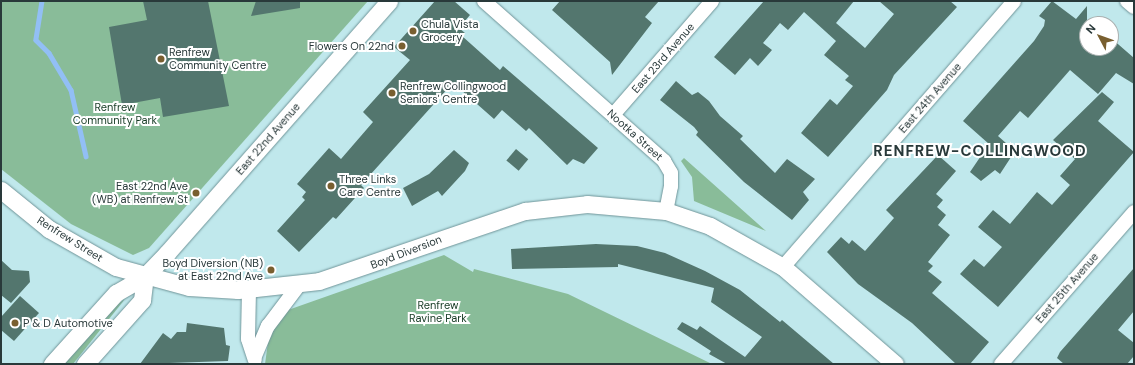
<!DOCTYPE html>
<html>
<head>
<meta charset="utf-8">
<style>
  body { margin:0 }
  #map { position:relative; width:1135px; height:365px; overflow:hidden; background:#c0e8ec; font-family:"DM Sans",sans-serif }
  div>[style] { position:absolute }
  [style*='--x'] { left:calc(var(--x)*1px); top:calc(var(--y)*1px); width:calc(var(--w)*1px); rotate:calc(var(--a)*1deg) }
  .green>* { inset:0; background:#89bc99 }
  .stream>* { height:4.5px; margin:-2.25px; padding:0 2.25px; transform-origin:2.25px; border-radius:2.25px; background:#92bff5 }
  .building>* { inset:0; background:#53766e; transform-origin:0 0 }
  .roads { filter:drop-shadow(0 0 1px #6f9498) drop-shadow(0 0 1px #6f9498) }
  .minor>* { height:14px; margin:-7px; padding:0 7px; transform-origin:7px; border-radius:7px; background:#fff }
  .tertiary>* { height:17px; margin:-8.5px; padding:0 8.5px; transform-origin:8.5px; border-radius:8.5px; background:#fff }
  .dots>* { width:11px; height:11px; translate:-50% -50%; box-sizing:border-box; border:2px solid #fff; border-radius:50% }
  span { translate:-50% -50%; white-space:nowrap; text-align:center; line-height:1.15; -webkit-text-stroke:4px #fff; paint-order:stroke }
  .poi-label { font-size:11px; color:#29393a }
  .left { translate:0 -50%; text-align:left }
  .right { translate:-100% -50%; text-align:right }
  .street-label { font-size:11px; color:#29393a }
  .park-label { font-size:11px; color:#173b25 }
  .district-label { font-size:15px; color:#29393a; font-weight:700; letter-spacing:1px }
  .frame { position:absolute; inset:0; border:2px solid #29393a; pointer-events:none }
  .north { position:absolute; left:1079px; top:16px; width:40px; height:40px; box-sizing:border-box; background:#fff; border:1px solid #a9b0b0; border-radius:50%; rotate:311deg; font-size:11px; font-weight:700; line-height:16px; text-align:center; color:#29393a }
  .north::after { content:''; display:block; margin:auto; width:14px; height:18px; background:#795f30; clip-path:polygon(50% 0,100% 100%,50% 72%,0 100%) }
</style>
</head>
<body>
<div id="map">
  <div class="green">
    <div style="clip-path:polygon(1px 1px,368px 1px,149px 248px,133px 255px,71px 224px,1px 169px)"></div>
    <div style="clip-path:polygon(684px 158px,766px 231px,694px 201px,692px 177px,681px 161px)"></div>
    <div style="clip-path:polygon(444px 255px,473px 272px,474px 269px,568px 294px,712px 364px,265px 364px,269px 335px,288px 310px)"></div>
    <div style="clip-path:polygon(125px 299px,73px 364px,62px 364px,118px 304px)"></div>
  </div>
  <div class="stream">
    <div style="--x:42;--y:1;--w:39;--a:99"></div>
    <div style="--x:36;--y:40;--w:18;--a:45"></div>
    <div style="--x:49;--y:53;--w:43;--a:59.3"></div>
    <div style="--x:71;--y:90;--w:68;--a:77.2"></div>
  </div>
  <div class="building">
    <div style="clip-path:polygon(143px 1px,208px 1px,229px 106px,163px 117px,160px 98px,122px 105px,109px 27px,147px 20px)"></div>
    <div style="clip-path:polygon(256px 1px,300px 1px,300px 8px,251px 16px)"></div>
    <div style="clip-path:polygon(435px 1px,454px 1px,470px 15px,459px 28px,465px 33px,462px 36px,500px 70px,503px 66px,598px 148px,584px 164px,573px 159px,567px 165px,529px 128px,526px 131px,502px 110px,494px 119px,460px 89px,458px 91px,451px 85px,361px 185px,364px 188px,336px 219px,333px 217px,299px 252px,277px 231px,305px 200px,302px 197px,306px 192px,297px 184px,329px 148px,341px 159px,373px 122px,363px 112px,410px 60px,394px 47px)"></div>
    <div style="clip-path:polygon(560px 1px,659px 1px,645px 17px,652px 23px,612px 75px,610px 62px,552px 10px)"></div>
    <div style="clip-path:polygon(764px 1px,854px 1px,836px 23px,865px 48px,894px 14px,879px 1px,950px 1px,957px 7px,894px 75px,887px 90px,828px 157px,801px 133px,830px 99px,837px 105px,853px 86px,845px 80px,849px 76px,824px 55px,836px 41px,804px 12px,788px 30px,780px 23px,763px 43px,772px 50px,758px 66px,750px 58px,735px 75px,714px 57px)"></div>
    <div style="clip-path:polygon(1052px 1px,1076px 19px,1087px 6px,1087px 48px,1111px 48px,1111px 38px,1134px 58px,1134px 84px,1116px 73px,1098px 94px,1070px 70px,1028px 118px,1020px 111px,998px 136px,1015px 151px,1000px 174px,995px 170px,981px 181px,970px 172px,989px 144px,963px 121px,1034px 41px,1044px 26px,1045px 20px,1039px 16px)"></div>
    <div style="clip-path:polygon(676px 81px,692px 95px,698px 92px,709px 101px,720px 116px,743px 136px,740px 139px,775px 173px,787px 159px,815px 179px,803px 192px,809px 200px,792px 220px,744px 182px,696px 135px,698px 132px,694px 127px,660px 100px)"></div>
    <div style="clip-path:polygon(1102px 92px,1114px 102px,1098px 121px,1134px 152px,998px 307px,960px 274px,974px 259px,984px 267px,1002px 247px,978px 227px,993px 210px,1010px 224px,1037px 192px,1052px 205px,1070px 185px,1060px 176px,1075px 159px,1053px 140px)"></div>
    <div style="left:516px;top:149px;width:16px;height:15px;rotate:40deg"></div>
    <div style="clip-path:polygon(454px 150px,469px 163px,465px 171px,442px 196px,438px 191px,412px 206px,403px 188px,429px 174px)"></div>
    <div style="clip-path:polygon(938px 155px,956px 171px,936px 194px,943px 200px,937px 207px,946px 215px,938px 225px,950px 235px,928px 262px,933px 266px,928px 271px,942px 282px,932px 293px,989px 342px,970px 364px,956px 364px,912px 323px,858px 284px,827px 252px,841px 237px,849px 244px,852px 240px,865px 251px,894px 218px,886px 210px)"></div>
    <div style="clip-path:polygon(596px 244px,637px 246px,665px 253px,705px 271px,740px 290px,780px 322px,782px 320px,834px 364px,727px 364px,709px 354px,711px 351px,677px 329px,682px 322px,697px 330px,700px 326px,745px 357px,762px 337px,711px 302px,714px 288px,618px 264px,618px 267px,512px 269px,511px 249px)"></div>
    <div style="clip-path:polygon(1px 260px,12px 270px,29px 271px,30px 282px,11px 303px,1px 295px)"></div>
    <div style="clip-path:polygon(1134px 268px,1134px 311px,1118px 330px,1134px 343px,1134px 356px,1127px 364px,1064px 364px,1057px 358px,1060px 352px)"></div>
    <div style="clip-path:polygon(20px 296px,39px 313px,14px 341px,1px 330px,1px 317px)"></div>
    <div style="clip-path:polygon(187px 323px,224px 328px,226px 345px,230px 346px,228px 361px,140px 364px,163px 333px,171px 339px,177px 332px,186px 332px)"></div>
  </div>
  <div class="roads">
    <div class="minor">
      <div style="--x:484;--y:1;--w:241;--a:41.6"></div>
      <div style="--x:664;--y:161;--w:14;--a:60"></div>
      <div style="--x:671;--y:173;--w:13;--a:90"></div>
      <div style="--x:671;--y:186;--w:25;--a:101"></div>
      <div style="--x:1127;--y:1;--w:9;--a:41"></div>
      <div style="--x:613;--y:115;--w:151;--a:-49"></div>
      <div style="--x:783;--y:267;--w:352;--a:-49"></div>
      <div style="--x:249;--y:290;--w:49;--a:91.2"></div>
      <div style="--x:248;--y:339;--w:22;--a:72"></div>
      <div style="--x:255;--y:356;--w:33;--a:-67"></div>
      <div style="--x:268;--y:326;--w:51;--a:-52.9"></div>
      <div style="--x:1001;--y:364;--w:202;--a:-48.8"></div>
    </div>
    <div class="tertiary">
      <div style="--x:1;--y:190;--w:62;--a:39.1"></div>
      <div style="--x:49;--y:229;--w:77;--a:29.6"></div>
      <div style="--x:116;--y:267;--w:76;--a:15.3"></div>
      <div style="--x:189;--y:287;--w:49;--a:3.5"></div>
      <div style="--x:238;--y:290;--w:81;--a:-6.3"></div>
      <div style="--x:319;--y:281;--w:218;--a:-18.8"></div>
      <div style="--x:525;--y:211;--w:62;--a:-6.4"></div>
      <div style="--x:587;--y:204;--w:79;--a:5.1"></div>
      <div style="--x:666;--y:211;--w:46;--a:18.8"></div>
      <div style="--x:710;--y:226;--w:84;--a:29.3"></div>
      <div style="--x:783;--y:267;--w:148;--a:40.9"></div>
      <div style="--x:52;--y:364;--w:96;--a:-48"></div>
      <div style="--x:116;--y:293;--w:34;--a:-30"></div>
      <div style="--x:145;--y:276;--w:32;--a:-46"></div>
      <div style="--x:167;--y:253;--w:336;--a:-48.6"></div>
      <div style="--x:85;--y:364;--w:86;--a:-48.3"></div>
      <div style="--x:142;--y:300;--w:24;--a:-83"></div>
    </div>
  </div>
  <div class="dots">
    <div style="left:413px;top:31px;background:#795f30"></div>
    <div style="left:402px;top:46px;background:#795f30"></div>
    <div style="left:161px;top:59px;background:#795f30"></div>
    <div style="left:392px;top:93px;background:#795f30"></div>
    <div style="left:331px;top:186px;background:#795f30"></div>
    <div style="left:196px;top:193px;background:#795f30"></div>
    <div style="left:271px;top:270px;background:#795f30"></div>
    <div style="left:15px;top:323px;background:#795f30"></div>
  </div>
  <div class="poi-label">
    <span class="left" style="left:421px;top:31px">Chula Vista<br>Grocery</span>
    <span class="right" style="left:394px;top:46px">Flowers On 22nd</span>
    <span class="left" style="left:169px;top:59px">Renfrew<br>Community Centre</span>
    <span class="left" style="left:400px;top:93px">Renfrew Collingwood<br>Seniors' Centre</span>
    <span class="left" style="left:339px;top:186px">Three Links<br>Care Centre</span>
    <span class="right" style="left:188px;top:193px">East 22nd Ave<br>(WB) at Renfrew St</span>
    <span class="right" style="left:263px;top:270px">Boyd Diversion (NB)<br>at East 22nd Ave</span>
    <span class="left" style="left:23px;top:323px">P &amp; D Automotive</span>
  </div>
  <div class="street-label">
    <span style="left:663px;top:58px;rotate:-49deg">East 23rd Avenue</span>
    <span style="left:930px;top:98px;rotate:-49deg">East 24th Avenue</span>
    <span style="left:635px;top:135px;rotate:42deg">Nootka Street</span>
    <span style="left:268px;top:139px;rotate:-49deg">East 22nd Avenue</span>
    <span style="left:70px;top:239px;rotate:32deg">Renfrew Street</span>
    <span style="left:406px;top:252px;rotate:-21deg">Boyd Diversion</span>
    <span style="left:1067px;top:288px;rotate:-49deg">East 25th Avenue</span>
  </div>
  <div class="park-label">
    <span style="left:115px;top:114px">Renfrew<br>Community Park</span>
    <span style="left:438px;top:312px">Renfrew<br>Ravine Park</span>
  </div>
  <div class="district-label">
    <span style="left:980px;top:152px">RENFREW-COLLINGWOOD</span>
  </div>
  <div class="frame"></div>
  <div class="north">N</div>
</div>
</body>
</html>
